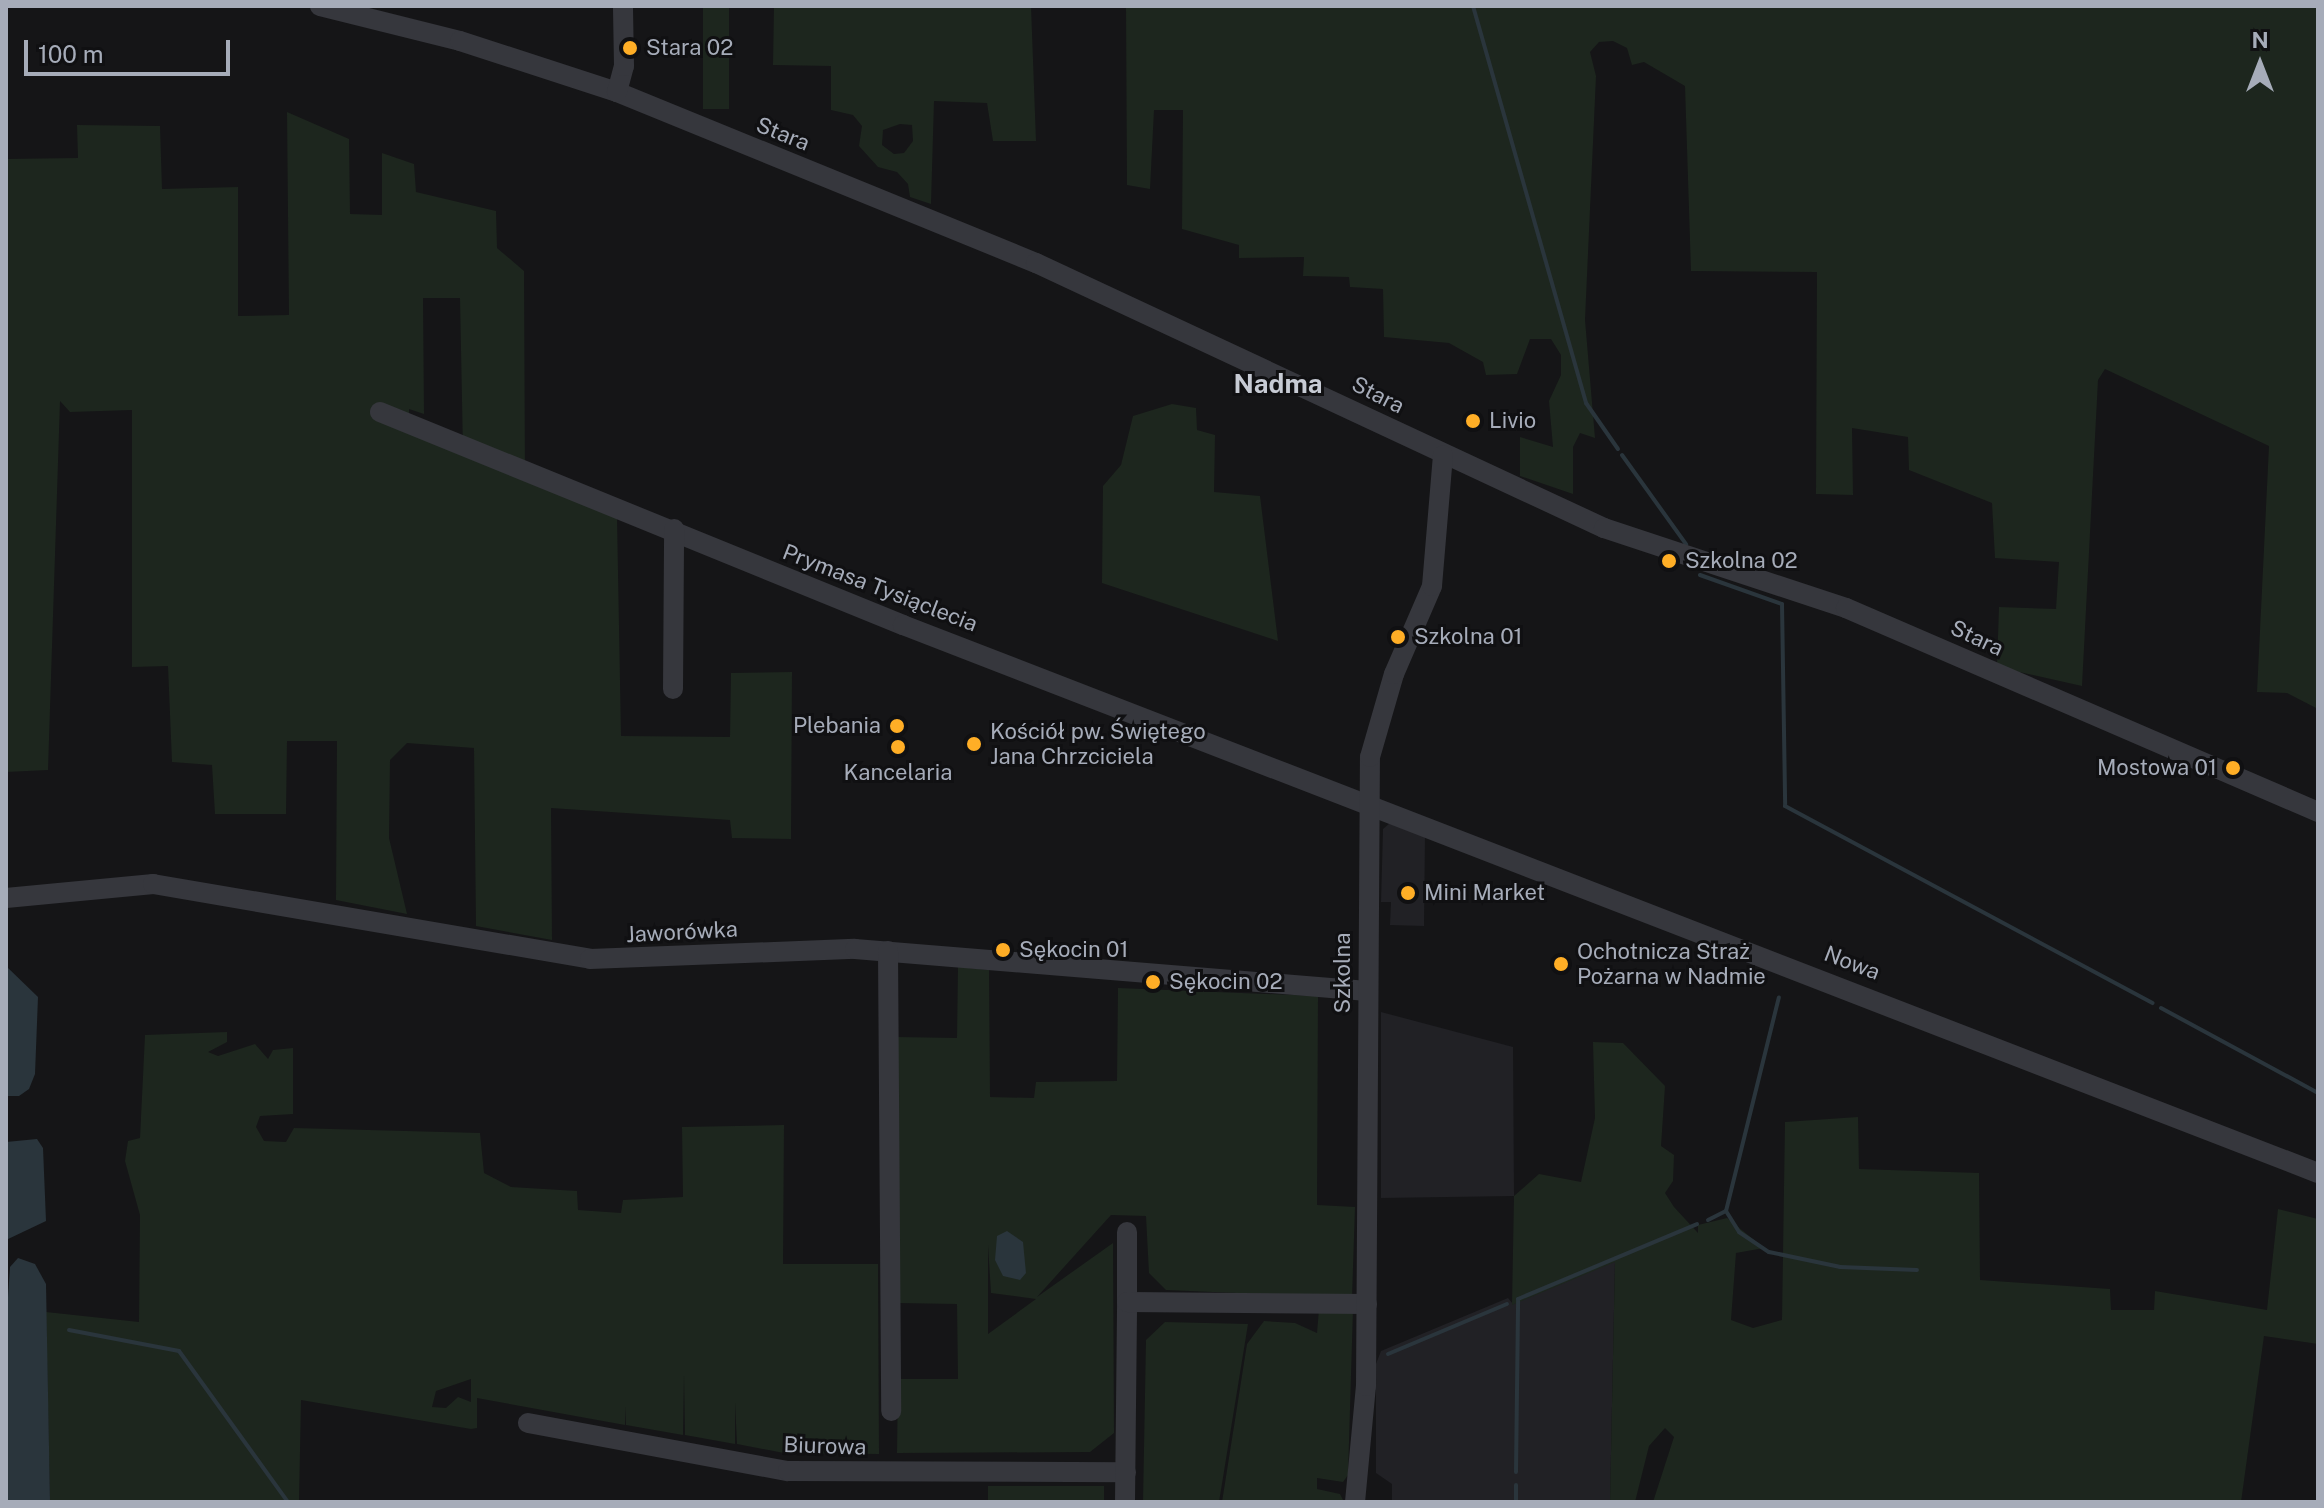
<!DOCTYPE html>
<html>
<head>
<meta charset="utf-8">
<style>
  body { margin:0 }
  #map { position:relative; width:2324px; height:1508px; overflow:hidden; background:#151517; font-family:"Public Sans",sans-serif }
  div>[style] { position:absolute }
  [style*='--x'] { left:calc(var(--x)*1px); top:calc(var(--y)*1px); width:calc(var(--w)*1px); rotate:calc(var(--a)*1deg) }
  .built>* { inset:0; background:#212125 }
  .green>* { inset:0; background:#1d261e; transform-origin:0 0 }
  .water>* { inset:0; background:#2a353c }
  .stream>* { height:4px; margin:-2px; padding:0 2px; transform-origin:2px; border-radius:2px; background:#2a353c }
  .minor>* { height:20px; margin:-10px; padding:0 10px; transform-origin:10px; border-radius:10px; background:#36373d }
  .dots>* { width:22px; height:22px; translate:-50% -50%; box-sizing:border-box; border:4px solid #101012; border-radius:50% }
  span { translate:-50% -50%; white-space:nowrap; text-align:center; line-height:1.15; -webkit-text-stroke:6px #101012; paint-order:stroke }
  .poi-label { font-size:22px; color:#a6acb9 }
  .left { translate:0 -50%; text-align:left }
  .right { translate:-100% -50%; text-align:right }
  .street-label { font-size:22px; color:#a6acb9 }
  .quarter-label { font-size:26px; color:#c7cbd4; font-weight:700 }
  .frame { position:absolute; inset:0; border:8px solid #a6acb9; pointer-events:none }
  .north { position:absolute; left:2220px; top:24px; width:80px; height:80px; -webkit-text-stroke:6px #101012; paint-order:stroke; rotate:0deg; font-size:22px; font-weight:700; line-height:32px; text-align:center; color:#a6acb9 }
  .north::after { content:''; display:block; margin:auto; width:28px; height:36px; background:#a6acb9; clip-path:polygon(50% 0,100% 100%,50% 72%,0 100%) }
  .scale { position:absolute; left:24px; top:40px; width:206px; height:36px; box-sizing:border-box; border:4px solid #a6acb9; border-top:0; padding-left:10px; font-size:24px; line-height:28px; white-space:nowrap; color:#a6acb9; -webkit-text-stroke:6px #101012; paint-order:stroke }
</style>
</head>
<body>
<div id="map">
  <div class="built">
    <div style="clip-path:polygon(1390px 823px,1425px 835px,1424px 926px,1390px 925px,1391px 902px,1381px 902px,1383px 829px)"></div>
    <div style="clip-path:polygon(1381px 1012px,1513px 1047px,1514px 1196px,1381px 1198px)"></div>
    <div style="clip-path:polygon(1615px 1261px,1610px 1502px,1383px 1502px,1392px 1500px,1392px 1484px,1376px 1473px,1376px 1364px,1381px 1351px,1508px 1298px,1513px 1304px)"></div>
  </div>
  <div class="green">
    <div style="left:703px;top:6px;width:26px;height:103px"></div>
    <div style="clip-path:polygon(evenodd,774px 6px,1031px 6px,1036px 141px,993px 141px,987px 103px,934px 101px,931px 204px,910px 197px,908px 184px,897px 172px,878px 167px,859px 146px,862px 126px,853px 115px,831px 110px,831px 66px,773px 65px,774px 6px,900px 124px,912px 125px,913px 141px,904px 153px,894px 154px,882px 145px,883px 130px,900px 124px)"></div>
    <div style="clip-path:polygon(1126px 6px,2318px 6px,2318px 709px,2287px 693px,2257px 692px,2269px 446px,2105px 369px,2098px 380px,2082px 686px,1997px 667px,1999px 607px,2056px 609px,2059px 562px,1995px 558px,1992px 503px,1909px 470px,1908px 437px,1852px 428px,1853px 495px,1816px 494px,1817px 272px,1691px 271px,1685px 86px,1644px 62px,1632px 65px,1627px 48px,1613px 41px,1599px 42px,1590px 52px,1596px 76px,1585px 320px,1595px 438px,1580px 433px,1573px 447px,1573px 494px,1520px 476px,1520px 437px,1553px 447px,1549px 401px,1561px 375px,1561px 355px,1551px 339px,1530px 339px,1517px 374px,1486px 375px,1483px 362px,1449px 343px,1384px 337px,1383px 289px,1350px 287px,1349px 277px,1303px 276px,1304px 257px,1239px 258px,1239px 245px,1182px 229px,1183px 110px,1154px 110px,1150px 189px,1127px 185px)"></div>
    <div style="clip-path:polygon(evenodd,287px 112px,349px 139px,350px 214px,382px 215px,382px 153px,414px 164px,416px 192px,496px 211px,497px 248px,524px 271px,525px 479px,617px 517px,621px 736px,730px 737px,731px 673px,792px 672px,791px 839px,732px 838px,730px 820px,551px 808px,552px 940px,476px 926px,474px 748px,407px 743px,390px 760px,389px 838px,407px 914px,336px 900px,337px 741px,287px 741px,286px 814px,215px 814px,212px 765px,172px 762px,168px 666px,132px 667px,132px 410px,70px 412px,60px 401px,48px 770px,6px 772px,6px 159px,78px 158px,77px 125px,160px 126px,162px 189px,238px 187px,238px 316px,289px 315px,287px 112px,423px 298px,460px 298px,463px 452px,410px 432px,409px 409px,424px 414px,423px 298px)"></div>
    <div style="clip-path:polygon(1172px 404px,1196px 408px,1197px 430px,1215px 435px,1214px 492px,1260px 496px,1278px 641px,1102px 583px,1103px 486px,1121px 465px,1133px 416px)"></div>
    <div style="clip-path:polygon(evenodd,958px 967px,989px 970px,990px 1097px,1034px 1098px,1036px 1082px,1117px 1081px,1118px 988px,1318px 996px,1317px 1205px,1355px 1207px,1352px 1298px,1166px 1290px,1149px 1273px,1146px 1216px,1111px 1215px,1037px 1297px,1113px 1243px,1114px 1433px,1090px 1452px,897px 1453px,898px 1379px,958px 1379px,957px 1304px,897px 1303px,896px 1037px,957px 1038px,958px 967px,988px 1245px,991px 1293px,1036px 1299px,988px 1334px,988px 1245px)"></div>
    <div style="clip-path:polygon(evenodd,227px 1032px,227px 1042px,208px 1052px,218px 1056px,255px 1044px,268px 1059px,273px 1050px,293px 1048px,293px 1114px,260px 1116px,256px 1127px,264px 1141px,286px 1142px,294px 1128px,480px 1133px,484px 1173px,511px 1187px,577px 1191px,578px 1210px,621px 1213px,623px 1200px,683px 1197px,682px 1127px,784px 1125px,783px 1264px,878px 1264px,879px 1454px,784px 1453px,737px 1444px,735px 1402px,735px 1444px,685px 1435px,684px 1374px,683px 1435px,626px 1425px,625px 1406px,625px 1425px,477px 1398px,477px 1428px,471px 1429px,301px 1400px,299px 1502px,50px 1502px,46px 1312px,139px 1322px,140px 1215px,125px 1161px,128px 1141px,140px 1138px,145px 1035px,227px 1032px,471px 1379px,471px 1402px,458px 1397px,446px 1408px,432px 1407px,436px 1391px,471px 1379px)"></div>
    <div style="clip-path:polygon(1593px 1042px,1623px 1043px,1665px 1086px,1661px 1146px,1674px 1155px,1673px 1181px,1665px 1193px,1674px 1207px,1698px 1233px,1698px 1225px,1727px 1218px,1764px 1248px,1736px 1253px,1731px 1320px,1753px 1328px,1782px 1320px,1785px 1122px,1858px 1117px,1859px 1169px,1979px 1173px,1980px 1280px,2110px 1289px,2111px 1310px,2154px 1310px,2155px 1291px,2267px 1310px,2278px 1209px,2318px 1219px,2318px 1344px,2264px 1336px,2241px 1502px,1653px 1502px,1674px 1437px,1665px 1428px,1649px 1446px,1635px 1502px,1610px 1502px,1615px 1262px,1512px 1305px,1514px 1196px,1539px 1174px,1581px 1182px,1595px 1118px)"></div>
    <div style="clip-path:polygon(1319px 1309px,1353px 1309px,1348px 1475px,1343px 1482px,1317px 1478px,1317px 1489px,1340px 1494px,1344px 1502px,1222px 1502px,1247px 1344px,1264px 1321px,1295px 1323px,1317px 1333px)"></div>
    <div style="clip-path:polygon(1165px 1322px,1248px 1324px,1219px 1502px,1143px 1502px,1146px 1340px)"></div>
    <div style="left:988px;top:1486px;width:116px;height:16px"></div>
  </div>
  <div class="water">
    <div style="clip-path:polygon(6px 966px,38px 997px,35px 1074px,29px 1089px,19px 1096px,6px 1096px)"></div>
    <div style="clip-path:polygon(37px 1139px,43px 1148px,46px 1221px,6px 1240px,6px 1142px)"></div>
    <div style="clip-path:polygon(1007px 1231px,1023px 1242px,1026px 1273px,1020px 1280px,1003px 1276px,995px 1260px,997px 1236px)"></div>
    <div style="clip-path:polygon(18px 1258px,35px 1264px,46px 1284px,50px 1502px,6px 1502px,6px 1327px,10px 1267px)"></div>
  </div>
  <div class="stream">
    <div style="--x:1473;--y:6;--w:413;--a:74.1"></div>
    <div style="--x:1586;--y:403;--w:56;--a:55.2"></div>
    <div style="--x:1622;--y:455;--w:110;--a:54.3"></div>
    <div style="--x:1700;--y:575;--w:87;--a:19.5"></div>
    <div style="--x:1782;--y:604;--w:202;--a:89.1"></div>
    <div style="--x:1785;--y:806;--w:417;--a:28.2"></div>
    <div style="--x:2161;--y:1008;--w:179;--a:28.4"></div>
    <div style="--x:1726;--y:1211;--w:25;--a:58"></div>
    <div style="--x:1739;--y:1232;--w:36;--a:34"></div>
    <div style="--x:1769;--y:1252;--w:73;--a:11.9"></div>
    <div style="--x:1840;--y:1267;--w:77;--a:2.2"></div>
    <div style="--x:1708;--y:1220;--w:20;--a:-27"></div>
    <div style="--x:1726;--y:1211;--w:220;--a:-76.1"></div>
    <div style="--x:69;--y:1330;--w:112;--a:10.8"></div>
    <div style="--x:179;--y:1351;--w:186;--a:54.2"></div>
    <div style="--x:1388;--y:1354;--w:129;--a:-22.8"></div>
    <div style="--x:1516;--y:1472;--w:173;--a:-89.3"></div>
    <div style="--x:1518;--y:1299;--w:194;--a:-22.7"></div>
    <div style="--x:1516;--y:1485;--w:17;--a:90"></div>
  </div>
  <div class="minor">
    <div style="--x:320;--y:6;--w:144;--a:14"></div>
    <div style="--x:460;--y:41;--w:165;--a:18"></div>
    <div style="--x:617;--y:92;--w:453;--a:22.2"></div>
    <div style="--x:1036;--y:263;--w:627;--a:25.01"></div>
    <div style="--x:1604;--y:528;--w:255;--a:18.3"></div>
    <div style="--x:1846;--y:608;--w:514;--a:23.37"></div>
    <div style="--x:617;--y:92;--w:27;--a:-75"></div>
    <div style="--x:624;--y:66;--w:60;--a:-91"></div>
    <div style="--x:380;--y:412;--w:565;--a:22.16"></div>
    <div style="--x:903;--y:625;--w:1517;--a:21.17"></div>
    <div style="--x:673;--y:689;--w:160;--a:-89.6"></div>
    <div style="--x:6;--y:898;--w:148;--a:-5.4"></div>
    <div style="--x:153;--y:884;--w:443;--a:9.7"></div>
    <div style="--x:590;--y:959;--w:265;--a:-2.2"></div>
    <div style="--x:855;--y:949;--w:514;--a:4.69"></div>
    <div style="--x:888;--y:951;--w:460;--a:89.6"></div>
    <div style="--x:1127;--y:1232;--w:70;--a:90"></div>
    <div style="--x:528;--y:1423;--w:264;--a:10.5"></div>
    <div style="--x:788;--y:1471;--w:338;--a:0.2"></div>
    <div style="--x:1125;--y:1502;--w:200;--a:-89.4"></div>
    <div style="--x:1127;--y:1302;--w:240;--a:0.5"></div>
    <div style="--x:1355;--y:1502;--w:117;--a:-84.6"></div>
    <div style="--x:1366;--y:1386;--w:629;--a:-89.64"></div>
    <div style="--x:1370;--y:757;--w:86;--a:-73.9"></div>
    <div style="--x:1394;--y:674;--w:96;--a:-66.6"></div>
    <div style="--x:1432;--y:586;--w:131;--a:-85.2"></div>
  </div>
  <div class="dots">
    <div style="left:630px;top:48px;background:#ffae26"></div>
    <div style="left:1473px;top:421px;background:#ffae26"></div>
    <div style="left:1669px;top:561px;background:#ffae26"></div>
    <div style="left:1398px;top:637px;background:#ffae26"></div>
    <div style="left:897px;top:726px;background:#ffae26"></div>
    <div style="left:974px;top:744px;background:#ffae26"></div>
    <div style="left:898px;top:747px;background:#ffae26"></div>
    <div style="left:2233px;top:768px;background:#ffae26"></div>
    <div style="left:1408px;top:893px;background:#ffae26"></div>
    <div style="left:1003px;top:950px;background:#ffae26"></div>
    <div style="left:1561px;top:964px;background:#ffae26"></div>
    <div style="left:1153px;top:982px;background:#ffae26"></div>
  </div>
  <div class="poi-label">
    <span class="left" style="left:646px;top:48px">Stara 02</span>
    <span class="left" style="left:1489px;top:421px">Livio</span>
    <span class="left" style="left:1685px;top:561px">Szkolna 02</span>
    <span class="left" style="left:1414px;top:637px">Szkolna 01</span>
    <span class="right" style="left:881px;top:726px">Plebania</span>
    <span class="left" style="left:990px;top:744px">Kościół pw. Świętego<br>Jana Chrzciciela</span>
    <span class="right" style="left:2217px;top:768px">Mostowa 01</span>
    <span style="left:898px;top:773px">Kancelaria</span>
    <span class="left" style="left:1424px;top:893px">Mini Market</span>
    <span class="left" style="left:1019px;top:950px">Sękocin 01</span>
    <span class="left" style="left:1577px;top:964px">Ochotnicza Straż<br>Pożarna w Nadmie</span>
    <span class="left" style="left:1169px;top:982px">Sękocin 02</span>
  </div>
  <div class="street-label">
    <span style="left:783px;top:134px;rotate:22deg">Stara</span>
    <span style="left:1378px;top:395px;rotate:27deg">Stara</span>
    <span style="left:880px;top:588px;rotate:21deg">Prymasa Tysiąclecia</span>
    <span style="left:1977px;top:638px;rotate:25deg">Stara</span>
    <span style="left:682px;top:932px;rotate:-3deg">Jaworówka</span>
    <span style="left:1852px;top:963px;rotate:21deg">Nowa</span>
    <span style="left:1343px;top:973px;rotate:-90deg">Szkolna</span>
    <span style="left:825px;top:1446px;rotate:2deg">Biurowa</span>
  </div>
  <div class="quarter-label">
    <span style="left:1278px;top:384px">Nadma</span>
  </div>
  <div class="frame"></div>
  <div class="north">N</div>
  <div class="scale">100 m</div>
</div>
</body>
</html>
